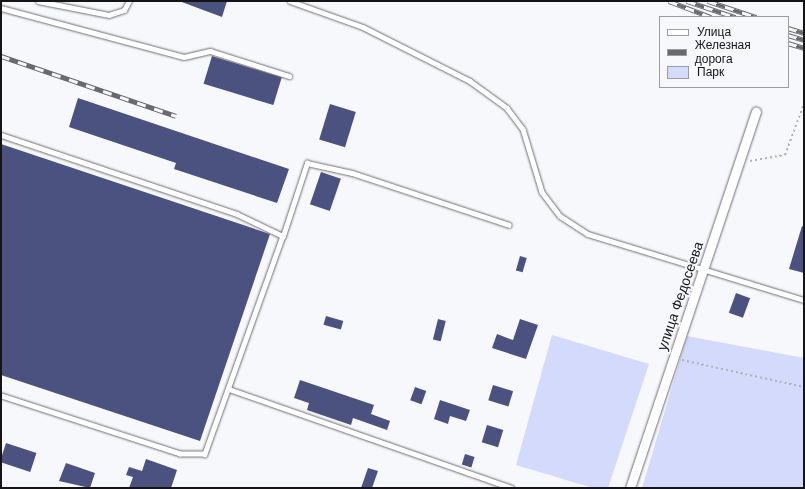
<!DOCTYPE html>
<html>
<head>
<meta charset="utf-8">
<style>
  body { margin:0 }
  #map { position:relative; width:805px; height:489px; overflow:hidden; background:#f7f8fc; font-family:Helvetica,sans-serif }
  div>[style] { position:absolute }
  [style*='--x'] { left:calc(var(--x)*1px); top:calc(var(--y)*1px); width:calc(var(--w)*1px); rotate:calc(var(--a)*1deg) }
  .green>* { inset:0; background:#d4dafc }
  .building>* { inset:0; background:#4c527f; transform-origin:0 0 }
  .path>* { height:2px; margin-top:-1px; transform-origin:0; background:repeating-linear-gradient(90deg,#b1b2b5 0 2px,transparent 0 5px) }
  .roads { filter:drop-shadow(0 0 1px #6e6e72) drop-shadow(0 0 1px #6e6e72) }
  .lane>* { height:4.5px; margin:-2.25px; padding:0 2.25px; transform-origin:2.25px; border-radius:2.25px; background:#fff }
  .street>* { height:9px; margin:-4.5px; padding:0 4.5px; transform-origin:4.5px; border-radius:4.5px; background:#fff }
  .rail>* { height:4.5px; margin-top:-2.25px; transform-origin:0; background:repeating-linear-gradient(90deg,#f7f8fc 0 9px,#6a6a6d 0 18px); box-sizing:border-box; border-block:1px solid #6a6a6d }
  span { translate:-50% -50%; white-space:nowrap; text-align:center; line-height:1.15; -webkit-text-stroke:4px #f7f8fc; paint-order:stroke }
  .street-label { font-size:14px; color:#151517 }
  .frame { position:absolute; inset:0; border:2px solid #151517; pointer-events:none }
  .legend { position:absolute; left:659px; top:16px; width:130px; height:72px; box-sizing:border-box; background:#f7f8fc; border:1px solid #9d9da0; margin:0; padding:5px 7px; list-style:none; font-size:12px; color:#151517 }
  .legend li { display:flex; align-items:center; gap:8px; height:20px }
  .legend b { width:20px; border:1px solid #9d9da0 }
</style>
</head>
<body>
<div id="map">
  <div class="green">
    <div style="clip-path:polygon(552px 335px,649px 364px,608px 488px,593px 488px,516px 465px)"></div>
    <div style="clip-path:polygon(687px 336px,804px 358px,804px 488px,642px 488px)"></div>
  </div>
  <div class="building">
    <div style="clip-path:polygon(179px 1px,227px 1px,222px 17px)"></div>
    <div style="left:212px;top:56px;width:73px;height:29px;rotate:17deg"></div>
    <div style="clip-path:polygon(78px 98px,289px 169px,277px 203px,174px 169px,176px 163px,69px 127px)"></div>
    <div style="left:330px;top:104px;width:27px;height:37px;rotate:17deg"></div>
    <div style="clip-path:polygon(1px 144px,270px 234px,200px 441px,1px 375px)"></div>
    <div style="left:321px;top:172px;width:21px;height:34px;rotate:19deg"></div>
    <div style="clip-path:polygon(802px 226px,804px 227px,804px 273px,789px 269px)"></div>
    <div style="left:520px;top:256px;width:7px;height:15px;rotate:16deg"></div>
    <div style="left:736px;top:293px;width:15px;height:21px;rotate:20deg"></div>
    <div style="left:326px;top:316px;width:18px;height:9px;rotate:16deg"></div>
    <div style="left:438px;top:319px;width:8px;height:21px;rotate:14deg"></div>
    <div style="clip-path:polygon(520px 319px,538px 325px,526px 359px,492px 348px,497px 334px,513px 340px)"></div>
    <div style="clip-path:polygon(300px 380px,374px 405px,371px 414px,390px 421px,387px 430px,353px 418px,351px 425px,307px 410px,309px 403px,294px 398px)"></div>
    <div style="left:493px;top:385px;width:21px;height:16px;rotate:17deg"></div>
    <div style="left:415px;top:387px;width:12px;height:14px;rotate:20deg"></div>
    <div style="clip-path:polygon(440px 400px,470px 410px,466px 421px,450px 416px,448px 424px,434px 419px)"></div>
    <div style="left:487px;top:425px;width:17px;height:18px;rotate:17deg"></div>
    <div style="left:6px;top:443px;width:32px;height:20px;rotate:18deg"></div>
    <div style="left:465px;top:454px;width:10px;height:11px;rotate:17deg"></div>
    <div style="clip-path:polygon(146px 459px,177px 470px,171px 488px,129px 488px,133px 477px,126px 475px,129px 467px,142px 471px)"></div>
    <div style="clip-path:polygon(66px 463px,95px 473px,90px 488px,59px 481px)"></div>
    <div style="clip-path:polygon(368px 468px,378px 471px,372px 488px,361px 488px)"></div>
  </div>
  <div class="path">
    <div style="--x:750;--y:161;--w:36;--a:-10"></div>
    <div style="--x:785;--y:155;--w:54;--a:-69.6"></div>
    <div style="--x:682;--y:360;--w:125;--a:12.5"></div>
  </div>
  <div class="roads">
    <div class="lane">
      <div style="--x:38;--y:1;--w:72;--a:11.2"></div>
      <div style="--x:109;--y:15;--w:16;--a:-18"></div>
      <div style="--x:124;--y:10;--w:10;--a:-61"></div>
      <div style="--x:290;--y:1;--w:77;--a:19.6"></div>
      <div style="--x:363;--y:27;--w:120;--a:26.8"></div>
      <div style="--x:470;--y:81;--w:46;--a:36.1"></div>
      <div style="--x:507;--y:108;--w:26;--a:53"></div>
      <div style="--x:523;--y:129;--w:66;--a:73.2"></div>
      <div style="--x:542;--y:192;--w:30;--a:53"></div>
      <div style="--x:560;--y:216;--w:33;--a:33"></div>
      <div style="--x:588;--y:234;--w:226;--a:17"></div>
      <div style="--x:1;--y:8;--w:189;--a:15"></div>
      <div style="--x:184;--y:57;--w:27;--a:-13"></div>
      <div style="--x:210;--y:51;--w:83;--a:17.6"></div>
      <div style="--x:1;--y:135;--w:249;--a:18.5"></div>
      <div style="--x:237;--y:214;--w:51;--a:25.6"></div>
      <div style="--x:283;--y:236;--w:232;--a:109.7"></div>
      <div style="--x:205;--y:454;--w:25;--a:180"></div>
      <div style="--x:180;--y:454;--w:188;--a:-162"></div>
      <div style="--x:283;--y:236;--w:77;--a:-71.8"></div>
      <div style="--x:307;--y:163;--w:46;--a:12.5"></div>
      <div style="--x:352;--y:173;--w:165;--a:18.3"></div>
      <div style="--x:229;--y:389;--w:299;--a:19.3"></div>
    </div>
    <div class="street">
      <div style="--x:630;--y:488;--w:397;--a:-71.5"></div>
    </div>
  </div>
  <div class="rail">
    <div style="--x:669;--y:1;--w:45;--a:20.9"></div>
    <div style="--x:687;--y:1;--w:51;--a:18.4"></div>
    <div style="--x:708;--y:1;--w:51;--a:18.4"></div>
    <div style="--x:788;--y:28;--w:17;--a:17"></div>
    <div style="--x:788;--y:35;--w:17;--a:17"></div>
    <div style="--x:788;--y:43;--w:17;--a:17"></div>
    <div style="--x:1;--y:56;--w:185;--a:18.9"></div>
  </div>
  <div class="street-label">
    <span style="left:680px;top:296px;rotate:-71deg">улица Федосеева</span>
  </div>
  <div class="frame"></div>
  <ul class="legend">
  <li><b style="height:5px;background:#fff"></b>Улица</li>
  <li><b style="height:5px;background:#6a6a6d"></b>Железная дорога</li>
  <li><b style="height:11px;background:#d4dafc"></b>Парк</li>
  </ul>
</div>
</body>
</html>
